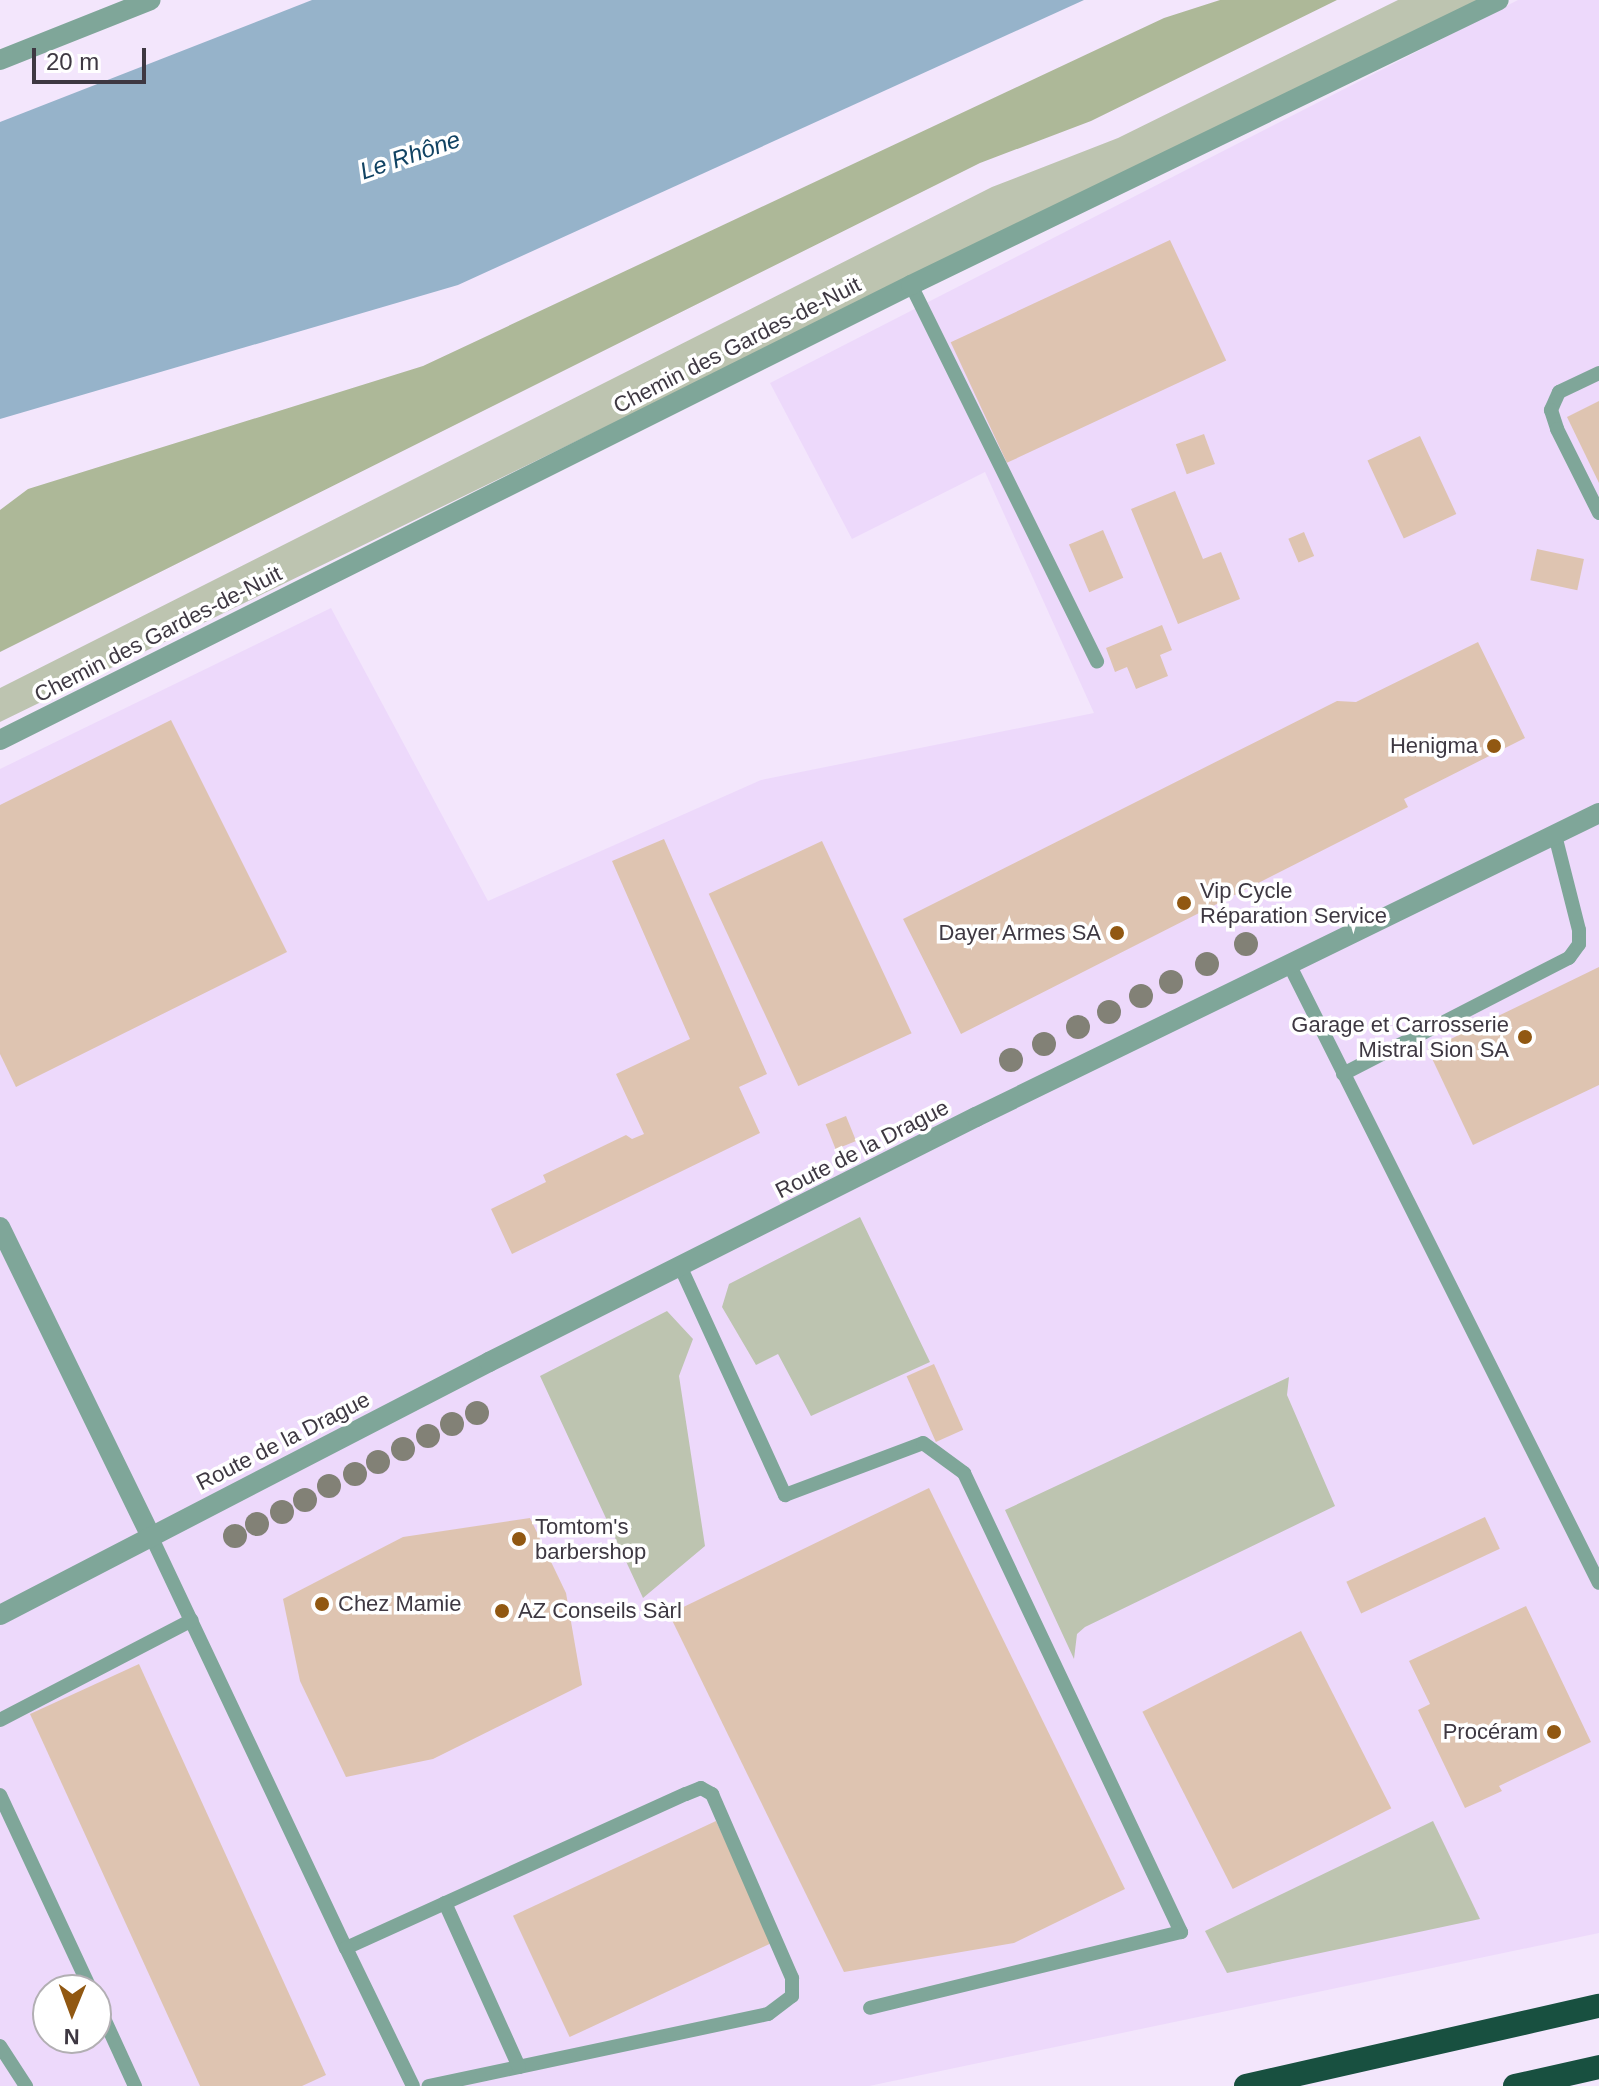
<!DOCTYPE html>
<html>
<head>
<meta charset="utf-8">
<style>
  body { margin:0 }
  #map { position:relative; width:1599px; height:2086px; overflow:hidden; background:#f3e6fc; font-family:Arial,sans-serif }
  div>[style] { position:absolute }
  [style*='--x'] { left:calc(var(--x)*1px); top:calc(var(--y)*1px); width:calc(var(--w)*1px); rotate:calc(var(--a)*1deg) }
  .built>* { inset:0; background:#edd9fb }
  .green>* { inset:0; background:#bdc4b0 }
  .forest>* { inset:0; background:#adb898 }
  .water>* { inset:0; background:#96b3ca }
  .building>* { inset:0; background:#dec4b1; transform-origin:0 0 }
  .service>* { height:14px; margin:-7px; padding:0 7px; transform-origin:7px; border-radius:7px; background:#7fa699 }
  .minor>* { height:20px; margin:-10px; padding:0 10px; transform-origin:10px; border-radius:10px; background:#7fa699 }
  .tertiary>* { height:20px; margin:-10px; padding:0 10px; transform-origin:10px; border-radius:10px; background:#7fa699 }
  .motorway>* { height:24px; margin:-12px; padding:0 12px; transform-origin:12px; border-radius:12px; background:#185040 }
  .trees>* { width:24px; height:24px; margin:-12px; border-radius:50%; background:#828176 }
  .dots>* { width:22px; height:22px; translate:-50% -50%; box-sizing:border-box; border:4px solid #fff; border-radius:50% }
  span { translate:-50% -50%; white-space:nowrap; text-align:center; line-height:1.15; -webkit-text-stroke:7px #fff; paint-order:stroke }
  .street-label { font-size:22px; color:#3e3842 }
  .poi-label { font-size:22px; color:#3e3842 }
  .right { translate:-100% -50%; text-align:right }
  .left { translate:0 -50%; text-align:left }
  .water-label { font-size:24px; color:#114363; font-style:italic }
  .north { position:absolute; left:32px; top:1974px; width:80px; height:80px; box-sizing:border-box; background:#fff; border:2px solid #b2afb3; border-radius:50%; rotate:181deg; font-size:22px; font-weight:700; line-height:32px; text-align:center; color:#3e3842 }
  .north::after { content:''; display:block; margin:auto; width:28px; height:36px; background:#915812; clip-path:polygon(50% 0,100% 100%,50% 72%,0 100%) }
  .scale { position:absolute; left:32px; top:48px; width:114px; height:36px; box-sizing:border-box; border:4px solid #3e3842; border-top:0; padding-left:10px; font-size:24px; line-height:28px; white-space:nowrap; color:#3e3842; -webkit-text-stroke:6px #fff; paint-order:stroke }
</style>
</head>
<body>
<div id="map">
  <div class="built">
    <div style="clip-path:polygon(evenodd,1518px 0,1599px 0,1599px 1933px,869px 2086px,0 2086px,0 769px,331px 608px,488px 901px,761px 780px,1094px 713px,985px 472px,852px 539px,770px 383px,1518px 0,48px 1990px,96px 1990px,96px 2038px,48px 2038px,48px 1990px)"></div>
  </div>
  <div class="green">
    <div style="clip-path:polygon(1398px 0,1482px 0,0 722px,0 688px,992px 187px,1118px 138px)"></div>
    <div style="clip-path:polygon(860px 1217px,930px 1362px,811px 1416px,778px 1354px,756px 1365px,722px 1307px,729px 1284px)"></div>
    <div style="clip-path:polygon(667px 1311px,693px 1339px,679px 1376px,705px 1546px,643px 1598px,540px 1376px)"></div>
    <div style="clip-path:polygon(1289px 1377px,1287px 1395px,1335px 1506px,1085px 1627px,1077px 1634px,1074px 1659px,1005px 1510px)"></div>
    <div style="clip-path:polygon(1433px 1821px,1480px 1919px,1227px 1973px,1205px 1931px)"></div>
  </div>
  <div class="forest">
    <div style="clip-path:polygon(1220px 0,1337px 0,1091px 121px,980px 163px,0 652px,0 510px,28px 489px,423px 366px,1164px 18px)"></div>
  </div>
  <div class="water">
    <div style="clip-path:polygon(312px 0,1084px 0,458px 285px,0 419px,0 122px)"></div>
  </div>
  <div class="building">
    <div style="left:1170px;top:240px;width:133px;height:242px;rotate:65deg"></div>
    <div style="clip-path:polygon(1599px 401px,1599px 483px,1567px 417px)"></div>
    <div style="left:1204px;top:434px;width:32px;height:30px;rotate:70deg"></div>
    <div style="left:1420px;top:436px;width:86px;height:58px;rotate:65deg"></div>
    <div style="clip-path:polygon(1175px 491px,1203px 559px,1221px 552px,1240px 599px,1178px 624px,1131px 509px)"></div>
    <div style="left:1103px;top:530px;width:52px;height:37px;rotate:67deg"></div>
    <div style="left:1304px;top:532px;width:26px;height:17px;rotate:67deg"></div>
    <div style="left:1537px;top:549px;width:48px;height:32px;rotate:12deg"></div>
    <div style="clip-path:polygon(1162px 625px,1172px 650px,1160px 655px,1168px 676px,1136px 689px,1127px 667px,1115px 672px,1106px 648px)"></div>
    <div style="clip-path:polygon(1478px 642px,1525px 738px,1404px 799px,1408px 807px,961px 1034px,903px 919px,1337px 701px,1356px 702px)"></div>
    <div style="clip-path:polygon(171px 720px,287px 952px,16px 1087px,0 1054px,0 805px)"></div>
    <div style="clip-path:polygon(664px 839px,767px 1074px,739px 1087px,760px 1133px,512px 1254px,491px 1209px,546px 1182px,543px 1175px,626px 1135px,632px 1139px,644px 1134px,616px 1074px,690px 1039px,612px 861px)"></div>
    <div style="left:822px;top:841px;width:212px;height:125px;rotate:65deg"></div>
    <div style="clip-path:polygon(1599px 967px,1599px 1085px,1473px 1145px,1428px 1050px)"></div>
    <div style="left:846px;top:1116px;width:27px;height:22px;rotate:68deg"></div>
    <div style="left:934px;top:1364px;width:72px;height:30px;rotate:66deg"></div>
    <div style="clip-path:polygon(929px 1488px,1125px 1889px,1014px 1943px,844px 1972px,669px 1614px)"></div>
    <div style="left:1485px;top:1517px;width:35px;height:153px;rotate:65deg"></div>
    <div style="clip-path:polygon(530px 1518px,566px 1593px,582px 1685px,433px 1759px,346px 1777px,300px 1681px,283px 1599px,403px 1537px)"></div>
    <div style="clip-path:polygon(1526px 1606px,1591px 1742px,1499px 1786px,1502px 1791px,1465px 1808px,1418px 1710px,1430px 1704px,1409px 1661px)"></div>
    <div style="left:1301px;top:1631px;width:199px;height:178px;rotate:63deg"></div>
    <div style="clip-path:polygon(139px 1664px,326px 2075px,302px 2086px,200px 2086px,30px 1714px)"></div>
    <div style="left:716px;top:1821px;width:134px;height:224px;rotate:65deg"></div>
  </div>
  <div class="service">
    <div style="--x:911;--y:285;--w:420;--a:63.7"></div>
    <div style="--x:1599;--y:373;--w:44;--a:154.6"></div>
    <div style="--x:1559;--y:392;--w:20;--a:114"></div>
    <div style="--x:1551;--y:410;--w:20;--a:72"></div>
    <div style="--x:1557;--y:429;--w:94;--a:63.4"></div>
    <div style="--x:1289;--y:964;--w:692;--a:63.4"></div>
    <div style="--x:1343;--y:1074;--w:254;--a:-27.2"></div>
    <div style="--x:1569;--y:958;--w:17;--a:-54"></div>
    <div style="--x:1579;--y:944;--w:14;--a:-90"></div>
    <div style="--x:1579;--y:930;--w:98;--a:-104.2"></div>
    <div style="--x:681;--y:1268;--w:250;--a:65.4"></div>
    <div style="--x:785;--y:1495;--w:147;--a:-20.6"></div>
    <div style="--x:923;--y:1443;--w:51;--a:36.2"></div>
    <div style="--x:964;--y:1473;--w:508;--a:64.7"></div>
    <div style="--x:1181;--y:1932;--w:320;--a:166.3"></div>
    <div style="--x:151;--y:1536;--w:456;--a:64.7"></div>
    <div style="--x:346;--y:1948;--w:373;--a:-24.4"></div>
    <div style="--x:686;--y:1794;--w:16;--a:-22"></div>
    <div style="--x:701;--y:1788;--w:13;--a:29"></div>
    <div style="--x:712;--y:1794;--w:201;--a:66.5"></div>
    <div style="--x:792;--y:1978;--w:18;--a:90"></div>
    <div style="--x:792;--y:1996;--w:30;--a:143"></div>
    <div style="--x:768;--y:2014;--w:347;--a:168"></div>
    <div style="--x:0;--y:1720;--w:216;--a:-27.5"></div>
    <div style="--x:0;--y:1795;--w:215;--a:65"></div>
    <div style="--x:445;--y:1903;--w:180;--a:65.7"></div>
    <div style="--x:346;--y:1948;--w:153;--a:64.1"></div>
    <div style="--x:96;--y:2001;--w:94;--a:65.4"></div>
    <div style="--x:0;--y:2046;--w:48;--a:57"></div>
  </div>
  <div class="minor">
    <div style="--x:0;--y:740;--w:1018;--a:-26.54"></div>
    <div style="--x:911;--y:285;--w:653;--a:-25.86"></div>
    <div style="--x:0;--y:1227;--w:344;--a:64"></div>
  </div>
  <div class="tertiary">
    <div style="--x:0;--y:60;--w:162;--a:-21.7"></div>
    <div style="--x:0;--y:1615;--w:551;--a:-27.36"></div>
    <div style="--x:489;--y:1362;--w:545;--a:-26.71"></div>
    <div style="--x:976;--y:1117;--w:693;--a:-26.01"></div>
  </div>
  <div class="motorway">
    <div style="--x:1246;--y:2086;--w:362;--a:-12.8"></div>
    <div style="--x:1515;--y:2086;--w:86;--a:-12.7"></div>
  </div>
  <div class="trees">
    <div style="left:1246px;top:944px"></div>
    <div style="left:1207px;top:964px"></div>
    <div style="left:1171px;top:982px"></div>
    <div style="left:1141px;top:996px"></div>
    <div style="left:1109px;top:1012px"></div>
    <div style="left:1078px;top:1027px"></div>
    <div style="left:1044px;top:1044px"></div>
    <div style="left:1011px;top:1060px"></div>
    <div style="left:477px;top:1413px"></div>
    <div style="left:452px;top:1424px"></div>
    <div style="left:428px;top:1436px"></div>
    <div style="left:403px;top:1449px"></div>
    <div style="left:378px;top:1462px"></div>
    <div style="left:355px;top:1474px"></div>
    <div style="left:329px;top:1486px"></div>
    <div style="left:305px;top:1500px"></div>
    <div style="left:282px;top:1512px"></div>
    <div style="left:257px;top:1524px"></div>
    <div style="left:235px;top:1536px"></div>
  </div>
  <div class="dots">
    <div style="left:1494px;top:746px;background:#915812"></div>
    <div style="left:1184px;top:903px;background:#915812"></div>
    <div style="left:1117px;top:933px;background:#915812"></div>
    <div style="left:1525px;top:1037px;background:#915812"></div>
    <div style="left:519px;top:1539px;background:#915812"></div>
    <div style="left:322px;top:1604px;background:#915812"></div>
    <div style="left:502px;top:1611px;background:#915812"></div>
    <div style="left:1554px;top:1732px;background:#915812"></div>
  </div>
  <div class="street-label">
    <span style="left:737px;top:345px;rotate:-27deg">Chemin des Gardes-de-Nuit</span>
    <span style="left:158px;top:634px;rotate:-27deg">Chemin des Gardes-de-Nuit</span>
    <span style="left:862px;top:1149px;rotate:-27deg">Route de la Drague</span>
    <span style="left:283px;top:1441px;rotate:-27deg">Route de la Drague</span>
  </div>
  <div class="poi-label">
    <span class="right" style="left:1478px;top:746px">Henigma</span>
    <span class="left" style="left:1200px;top:903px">Vip Cycle<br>Réparation Service</span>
    <span class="right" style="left:1101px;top:933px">Dayer Armes SA</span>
    <span class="right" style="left:1509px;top:1037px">Garage et Carrosserie<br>Mistral Sion SA</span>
    <span class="left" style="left:535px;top:1539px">Tomtom's<br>barbershop</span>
    <span class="left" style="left:338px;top:1604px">Chez Mamie</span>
    <span class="left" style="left:518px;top:1611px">AZ Conseils Sàrl</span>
    <span class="right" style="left:1538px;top:1732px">Procéram</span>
  </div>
  <div class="water-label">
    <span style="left:410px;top:155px;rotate:-19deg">Le Rhône</span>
  </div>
  <div class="north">N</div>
  <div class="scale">20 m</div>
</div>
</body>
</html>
